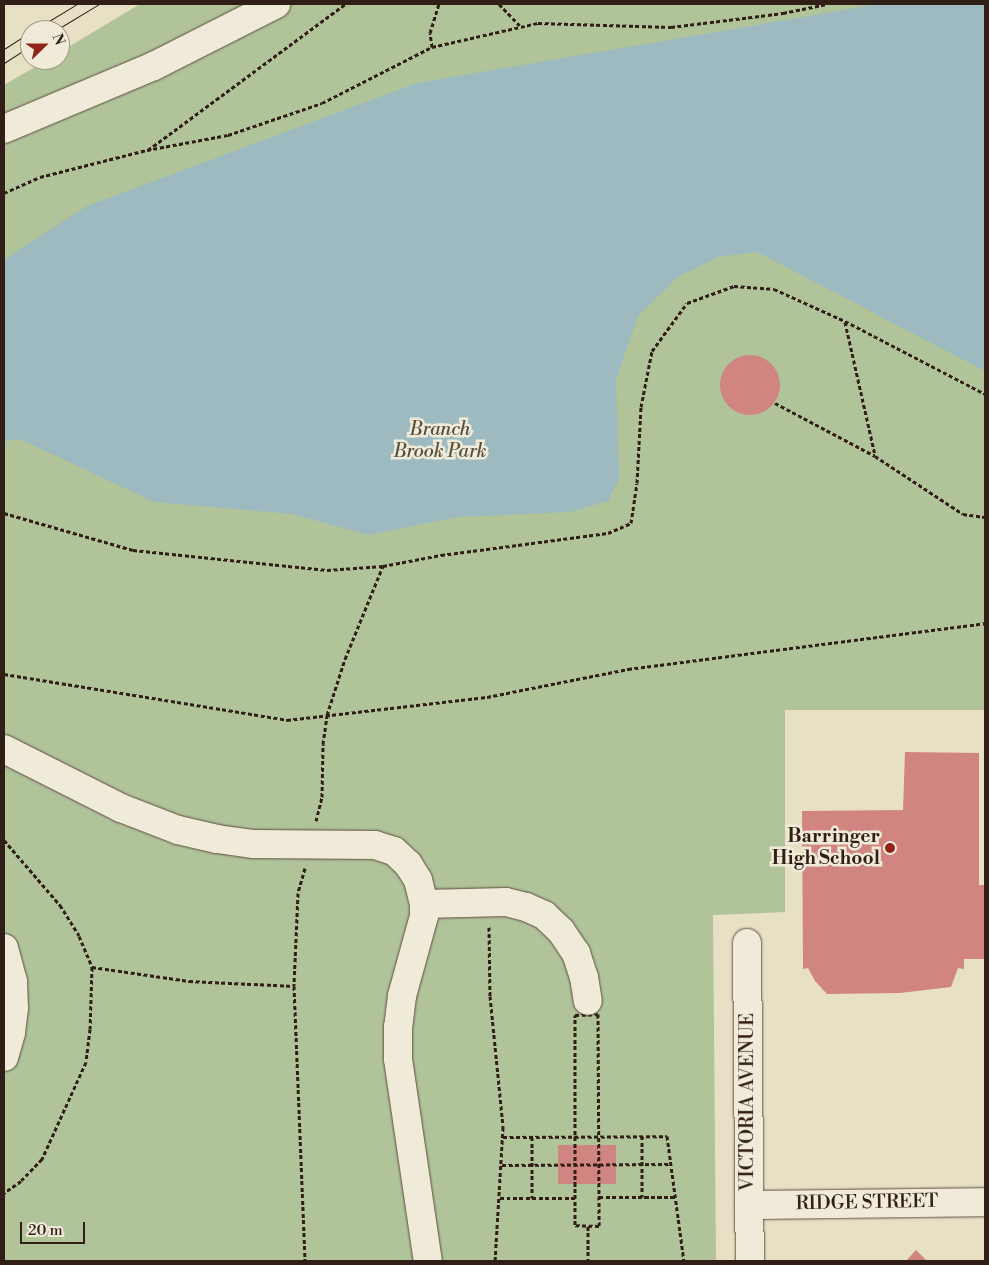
<!DOCTYPE html>
<html>
<head>
<meta charset="utf-8">
<style>
  body { margin:0 }
  #map { position:relative; width:989px; height:1265px; overflow:hidden; background:#e8e0c4; font-family:"Libre Bodoni",serif }
  div>[style] { position:absolute }
  [style*='--x'] { left:calc(var(--x)*1px); top:calc(var(--y)*1px); width:calc(var(--w)*1px); rotate:calc(var(--a)*1deg) }
  .green>* { inset:0; background:#b0c399 }
  .water>* { inset:0; background:#9cbabf }
  .building>* { inset:0; background:#d08580; transform-origin:0 0 }
  .round { border-radius:50% }
  .path>* { height:3px; margin-top:-1.5px; transform-origin:0; background:repeating-linear-gradient(90deg,#301e17 0 4px,transparent 0 6.5px) }
  .roads { filter:drop-shadow(0 0 1px #5e4e42) drop-shadow(0 0 1px #5e4e42) }
  .minor>* { height:28px; margin:-14px; padding:0 14px; transform-origin:14px; border-radius:14px; background:#f0ebd9 }
  .tram>* { height:1px; margin:-0.5px; padding:0 0.5px; transform-origin:0.5px; border-radius:0.5px; background:#301e17 }
  .dots>* { width:14px; height:14px; translate:-50% -50%; box-sizing:border-box; border:2px solid #f0ebd9; border-radius:50% }
  span { translate:-50% -50%; white-space:nowrap; text-align:center; line-height:1.15; -webkit-text-stroke:5px #f0ebd9; paint-order:stroke }
  .park-label { font-size:19px; color:#56503e; font-style:italic }
  .poi-label { font-size:19px; color:#301e17; font-weight:700 }
  .right { translate:-100% -50%; text-align:right }
  .street-label { font-size:19px; color:#301e17 }
  .frame { position:absolute; inset:0; border:5px solid #301e17; pointer-events:none }
  .north { position:absolute; left:20px; top:20px; width:50px; height:50px; box-sizing:border-box; background:#f0ebd9; border:1px solid #a3998b; border-radius:50%; rotate:68deg; font-size:14px; font-weight:700; line-height:20px; text-align:center; color:#301e17 }
  .north::after { content:''; display:block; margin:auto; width:18px; height:22px; background:#8f2418; clip-path:polygon(50% 0,100% 100%,50% 72%,0 100%) }
  .scale { position:absolute; left:20px; top:1222px; width:65px; height:22px; box-sizing:border-box; border:2px solid #301e17; border-top:0; padding-left:6px; font-size:15px; line-height:18px; white-space:nowrap; color:#301e17; -webkit-text-stroke:4px #f0ebd9; paint-order:stroke }
</style>
</head>
<body>
<div id="map">
  <div class="green">
    <div style="clip-path:polygon(140px 4px,985px 4px,985px 710px,785px 710px,785px 912px,713px 915px,716px 1261px,4px 1261px,4px 85px,47px 60px,60px 60px,60px 52px)"></div>
  </div>
  <div class="water">
    <div style="clip-path:polygon(879px 4px,985px 4px,985px 371px,757px 252px,718px 257px,678px 277px,638px 316px,616px 380px,619px 479px,608px 501px,570px 512px,457px 517px,369px 535px,292px 514px,154px 502px,20px 439px,4px 441px,4px 260px,87px 206px,417px 83px)"></div>
  </div>
  <div class="building">
    <div class="round" style="left:720px;top:355px;width:60px;height:60px"></div>
    <div style="clip-path:polygon(905px 752px,979px 753px,979px 885px,985px 885px,985px 959px,964px 959px,964px 969px,958px 968px,951px 987px,900px 993px,827px 994px,815px 981px,808px 968px,803px 969px,802px 811px,903px 810px)"></div>
    <div style="left:558px;top:1145px;width:58px;height:39px"></div>
    <div style="clip-path:polygon(916px 1250px,927px 1261px,906px 1261px)"></div>
  </div>
  <div class="path">
    <div style="--x:499;--y:4;--w:32;--a:46"></div>
    <div style="--x:432;--y:47;--w:14;--a:-98"></div>
    <div style="--x:430;--y:33;--w:30;--a:-73"></div>
    <div style="--x:148;--y:150;--w:245;--a:-36.5"></div>
    <div style="--x:4;--y:193;--w:39;--a:-24"></div>
    <div style="--x:40;--y:177;--w:110;--a:-14.2"></div>
    <div style="--x:147;--y:150;--w:82;--a:-10.5"></div>
    <div style="--x:228;--y:135;--w:99;--a:-18.8"></div>
    <div style="--x:322;--y:103;--w:123;--a:-27"></div>
    <div style="--x:432;--y:47;--w:109;--a:-12.8"></div>
    <div style="--x:538;--y:23;--w:133;--a:1.7"></div>
    <div style="--x:671;--y:27;--w:113;--a:-7.1"></div>
    <div style="--x:783;--y:13;--w:45;--a:-11.6"></div>
    <div style="--x:845;--y:322;--w:136;--a:77.3"></div>
    <div style="--x:775;--y:403;--w:113;--a:27.9"></div>
    <div style="--x:875;--y:456;--w:105;--a:33.4"></div>
    <div style="--x:963;--y:514;--w:22;--a:8"></div>
    <div style="--x:4;--y:513;--w:134;--a:16"></div>
    <div style="--x:133;--y:550;--w:195;--a:5.9"></div>
    <div style="--x:327;--y:570;--w:56;--a:-4.1"></div>
    <div style="--x:383;--y:566;--w:59;--a:-10.7"></div>
    <div style="--x:441;--y:555;--w:168;--a:-7.5"></div>
    <div style="--x:608;--y:533;--w:25;--a:-23"></div>
    <div style="--x:631;--y:523;--w:40;--a:-81.5"></div>
    <div style="--x:637;--y:483;--w:76;--a:-87"></div>
    <div style="--x:641;--y:407;--w:57;--a:-78.9"></div>
    <div style="--x:652;--y:351;--w:59;--a:-53.9"></div>
    <div style="--x:687;--y:303;--w:50;--a:-19.9"></div>
    <div style="--x:734;--y:286;--w:40;--a:4.3"></div>
    <div style="--x:774;--y:289;--w:78;--a:24.3"></div>
    <div style="--x:845;--y:321;--w:158;--a:27.5"></div>
    <div style="--x:4;--y:674;--w:287;--a:9.2"></div>
    <div style="--x:287;--y:720;--w:201;--a:-6.6"></div>
    <div style="--x:487;--y:697;--w:144;--a:-11.2"></div>
    <div style="--x:628;--y:669;--w:360;--a:-7.3"></div>
    <div style="--x:316;--y:821;--w:25;--a:-76"></div>
    <div style="--x:322;--y:797;--w:53;--a:-88.9"></div>
    <div style="--x:323;--y:744;--w:29;--a:-82"></div>
    <div style="--x:327;--y:715;--w:59;--a:-72.2"></div>
    <div style="--x:345;--y:659;--w:100;--a:-67.8"></div>
    <div style="--x:4;--y:840;--w:86;--a:49.3"></div>
    <div style="--x:60;--y:905;--w:36;--a:58"></div>
    <div style="--x:79;--y:936;--w:34;--a:67"></div>
    <div style="--x:92;--y:967;--w:62;--a:91.8"></div>
    <div style="--x:90;--y:1029;--w:33;--a:97"></div>
    <div style="--x:86;--y:1062;--w:107;--a:114.4"></div>
    <div style="--x:42;--y:1159;--w:30;--a:134"></div>
    <div style="--x:21;--y:1181;--w:21;--a:145"></div>
    <div style="--x:305;--y:868;--w:26;--a:106"></div>
    <div style="--x:298;--y:893;--w:93;--a:92.5"></div>
    <div style="--x:294;--y:986;--w:275;--a:87.7"></div>
    <div style="--x:489;--y:927;--w:69;--a:89.2"></div>
    <div style="--x:490;--y:996;--w:132;--a:84.3"></div>
    <div style="--x:503;--y:1127;--w:134;--a:93.4"></div>
    <div style="--x:92;--y:967;--w:98;--a:8.2"></div>
    <div style="--x:189;--y:981;--w:105;--a:2.7"></div>
    <div style="--x:598;--y:1014;--w:212;--a:89.7"></div>
    <div style="--x:599;--y:1226;--w:24;--a:-178"></div>
    <div style="--x:575;--y:1225;--w:210;--a:-90"></div>
    <div style="--x:575;--y:1015;--w:23;--a:-2"></div>
    <div style="--x:642;--y:1136;--w:61;--a:90"></div>
    <div style="--x:503;--y:1137;--w:164;--a:-0.3"></div>
    <div style="--x:667;--y:1136;--w:126;--a:82.3"></div>
    <div style="--x:532;--y:1137;--w:61;--a:90"></div>
    <div style="--x:502;--y:1165;--w:169;--a:-0.3"></div>
    <div style="--x:599;--y:1197;--w:77;--a:0"></div>
    <div style="--x:500;--y:1198;--w:76;--a:0"></div>
    <div style="--x:588;--y:1226;--w:35;--a:90"></div>
  </div>
  <div class="roads">
    <div class="minor">
      <div style="--x:4;--y:129;--w:163;--a:-22.8"></div>
      <div style="--x:154;--y:66;--w:137;--a:-26.9"></div>
      <div style="--x:4;--y:749;--w:131;--a:26.8"></div>
      <div style="--x:121;--y:808;--w:61;--a:21.1"></div>
      <div style="--x:178;--y:830;--w:40;--a:13"></div>
      <div style="--x:217;--y:839;--w:37;--a:8"></div>
      <div style="--x:254;--y:844;--w:121;--a:0.5"></div>
      <div style="--x:375;--y:845;--w:20;--a:18"></div>
      <div style="--x:394;--y:851;--w:19;--a:43"></div>
      <div style="--x:408;--y:864;--w:19;--a:58"></div>
      <div style="--x:418;--y:880;--w:25;--a:76"></div>
      <div style="--x:424;--y:904;--w:12;--a:90"></div>
      <div style="--x:424;--y:916;--w:83;--a:105.4"></div>
      <div style="--x:402;--y:996;--w:31;--a:97"></div>
      <div style="--x:398;--y:1027;--w:32;--a:90"></div>
      <div style="--x:398;--y:1059;--w:204;--a:81.6"></div>
      <div style="--x:424;--y:904;--w:82;--a:-1.4"></div>
      <div style="--x:506;--y:902;--w:21;--a:14"></div>
      <div style="--x:526;--y:907;--w:20;--a:24"></div>
      <div style="--x:544;--y:915;--w:23;--a:43"></div>
      <div style="--x:561;--y:931;--w:27;--a:56"></div>
      <div style="--x:576;--y:953;--w:25;--a:72"></div>
      <div style="--x:584;--y:977;--w:24;--a:81"></div>
      <div style="--x:747;--y:943;--w:318;--a:89.5"></div>
      <div style="--x:4;--y:948;--w:34;--a:75"></div>
      <div style="--x:13;--y:981;--w:27;--a:88"></div>
      <div style="--x:14;--y:1008;--w:25;--a:97"></div>
      <div style="--x:11;--y:1033;--w:25;--a:106"></div>
      <div style="--x:749;--y:1205;--w:236;--a:-0.7"></div>
    </div>
  </div>
  <div class="tram">
    <div style="--x:34;--y:30;--w:50;--a:-31.2"></div>
    <div style="--x:56;--y:30;--w:50;--a:-31.2"></div>
    <div style="--x:4;--y:49;--w:31;--a:-33"></div>
    <div style="--x:4;--y:63;--w:31;--a:-33"></div>
  </div>
  <div class="dots">
    <div style="left:890px;top:848px;background:#8f2418"></div>
  </div>
  <div class="park-label">
    <span style="left:440px;top:441px">Branch<br>Brook Park</span>
  </div>
  <div class="poi-label">
    <span class="right" style="left:880px;top:848px">Barringer<br>High School</span>
  </div>
  <div class="street-label">
    <span style="left:748px;top:1102px;rotate:-90deg">VICTORIA AVENUE</span>
    <span style="left:867px;top:1203px;rotate:-1deg">RIDGE STREET</span>
  </div>
  <div class="frame"></div>
  <div class="north">N</div>
  <div class="scale">20 m</div>
</div>
</body>
</html>
